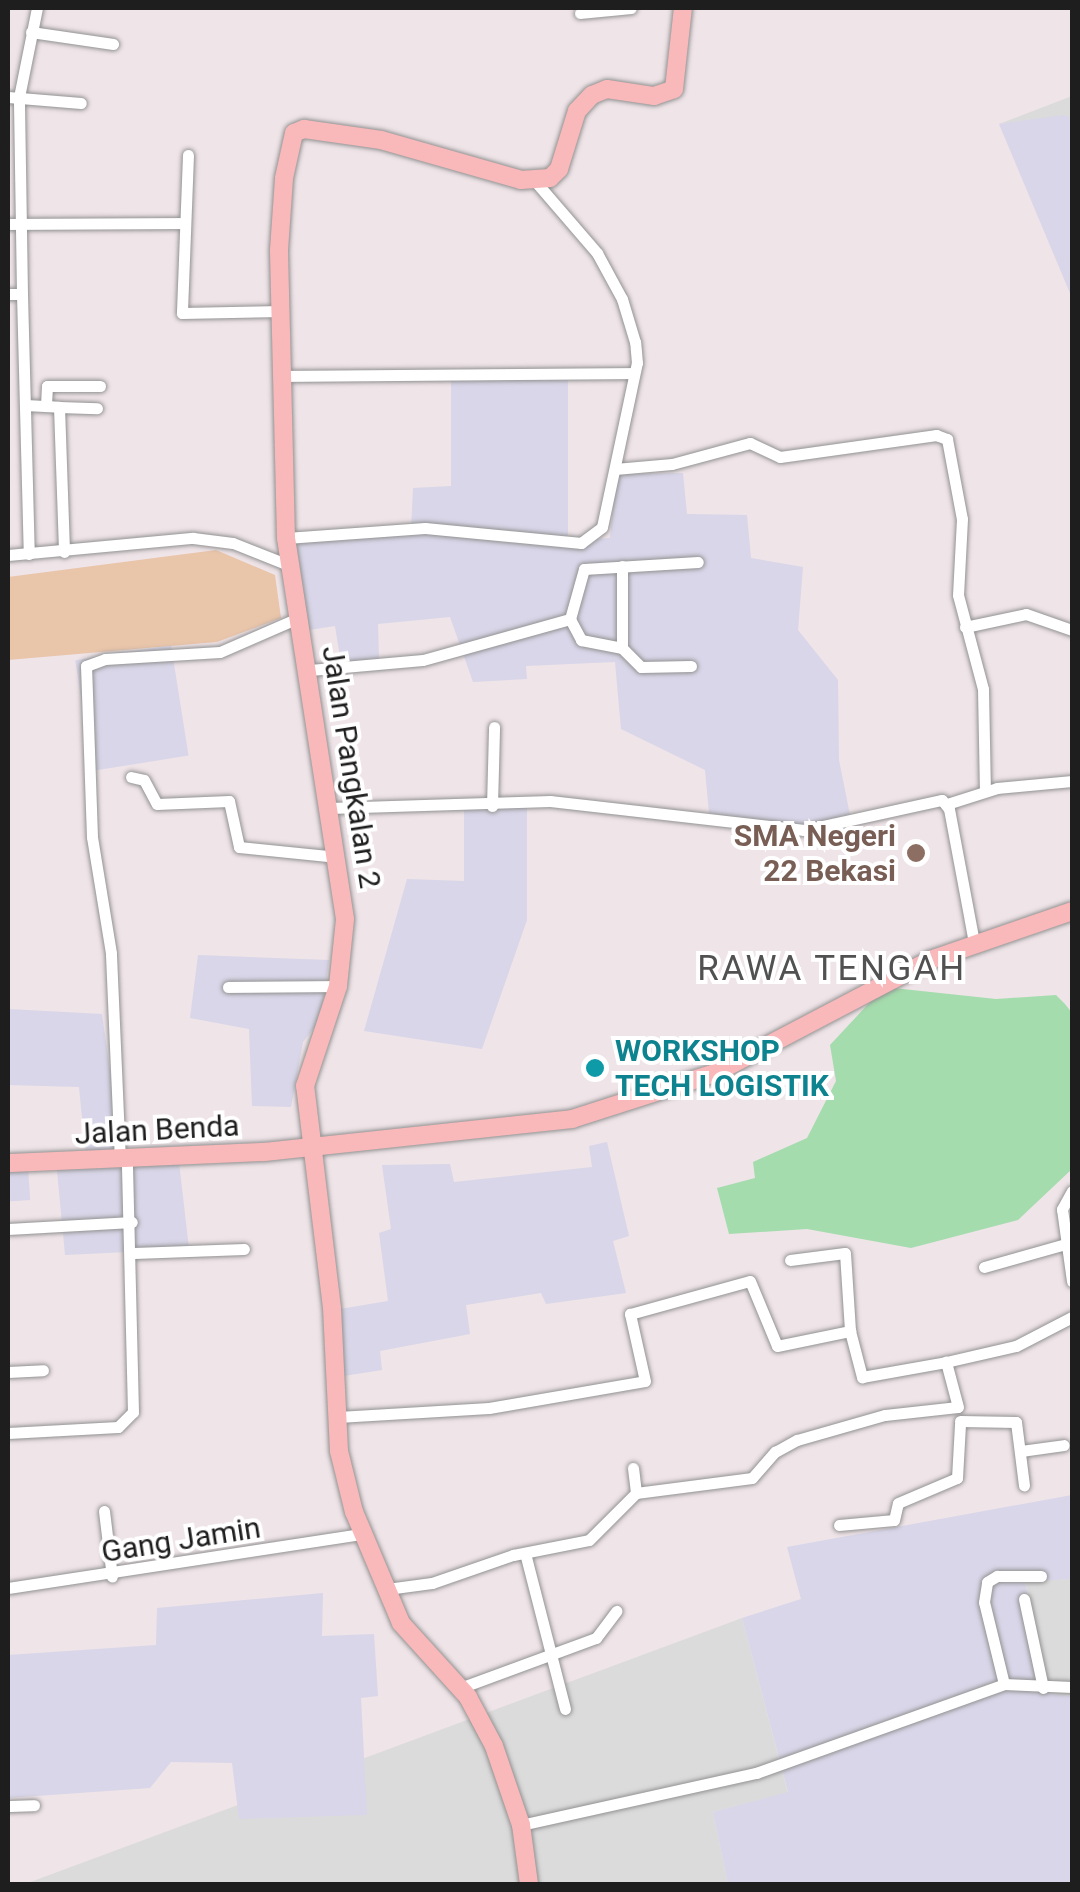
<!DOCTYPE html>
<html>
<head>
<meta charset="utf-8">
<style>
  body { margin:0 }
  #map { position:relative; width:1080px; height:1892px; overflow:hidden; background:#efe4e8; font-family:Roboto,sans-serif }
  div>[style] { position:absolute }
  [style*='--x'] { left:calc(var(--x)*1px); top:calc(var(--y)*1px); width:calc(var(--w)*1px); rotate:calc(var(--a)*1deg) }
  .residential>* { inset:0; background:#dcdbdc }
  .industrial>* { inset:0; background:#d8d6e8; transform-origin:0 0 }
  .grass>* { inset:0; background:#e9c5aa }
  .water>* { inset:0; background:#a4dcad }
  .roads { filter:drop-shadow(0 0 2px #929292) drop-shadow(0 0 2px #929292) }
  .street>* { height:11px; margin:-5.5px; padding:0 5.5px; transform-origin:5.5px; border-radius:5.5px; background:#fff }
  .secondary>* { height:18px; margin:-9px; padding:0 9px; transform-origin:9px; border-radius:9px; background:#f9b8b9 }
  .dots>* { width:28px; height:28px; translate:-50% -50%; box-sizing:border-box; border:5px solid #fff; border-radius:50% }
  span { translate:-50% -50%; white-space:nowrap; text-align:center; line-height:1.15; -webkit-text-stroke:8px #fff; paint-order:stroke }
  .street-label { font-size:30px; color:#1e1e1e }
  .education-label { font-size:30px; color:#785e54; font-weight:700 }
  .right { translate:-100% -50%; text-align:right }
  .culture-label { font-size:30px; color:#0d838f; font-weight:700 }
  .left { translate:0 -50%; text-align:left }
  .quarter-label { font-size:35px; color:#515151; letter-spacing:2.5px }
  .frame { position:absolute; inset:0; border:10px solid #1e1e1e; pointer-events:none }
</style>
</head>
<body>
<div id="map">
  <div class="residential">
    <div style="clip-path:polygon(1072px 96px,1072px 118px,999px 124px)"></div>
    <div style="clip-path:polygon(1072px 1579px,1072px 1696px,1050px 1694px,1025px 1581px)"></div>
    <div style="clip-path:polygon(742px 1618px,788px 1793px,713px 1812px,728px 1884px,25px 1884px)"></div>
  </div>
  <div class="industrial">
    <div style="clip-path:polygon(1063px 115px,1072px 118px,1072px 298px,999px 124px)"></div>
    <div style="clip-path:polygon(568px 378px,568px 541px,610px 538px,616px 474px,683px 473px,687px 514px,747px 515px,751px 558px,803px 567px,798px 630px,838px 680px,839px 760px,850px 815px,790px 828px,709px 813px,705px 770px,621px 729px,615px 662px,526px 666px,527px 679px,473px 682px,450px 617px,378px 624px,379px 659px,341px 663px,335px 626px,309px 630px,292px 544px,411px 532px,413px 488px,451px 486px,451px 381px)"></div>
    <div style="left:171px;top:645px;width:112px;height:97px;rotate:81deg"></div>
    <div style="clip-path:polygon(527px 805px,527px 920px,482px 1049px,364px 1031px,407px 879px,464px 881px,464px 807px)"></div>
    <div style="clip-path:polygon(198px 955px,329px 960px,321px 1019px,303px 1042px,291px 1107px,252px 1106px,249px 1029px,190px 1018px)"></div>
    <div style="clip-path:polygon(8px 1009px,102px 1014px,123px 1163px,179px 1162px,189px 1249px,65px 1255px,56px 1160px,86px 1158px,79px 1087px,8px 1085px)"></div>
    <div style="clip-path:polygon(607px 1142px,629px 1236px,613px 1241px,626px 1293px,546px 1304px,541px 1293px,466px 1305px,470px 1334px,380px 1351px,382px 1370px,337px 1377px,334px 1310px,388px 1301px,379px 1233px,391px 1229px,382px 1165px,450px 1164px,454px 1182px,592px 1167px,589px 1146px)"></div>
    <div style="left:28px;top:1168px;width:32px;height:20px;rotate:86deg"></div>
    <div style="clip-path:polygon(1072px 1495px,1072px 1579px,1025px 1582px,1050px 1694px,1072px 1696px,1072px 1884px,728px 1884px,713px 1812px,788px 1792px,742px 1618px,801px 1599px,787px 1547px)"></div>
    <div style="clip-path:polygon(323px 1593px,322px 1636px,374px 1634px,378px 1696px,361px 1698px,367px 1815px,239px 1819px,232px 1763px,171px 1762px,150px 1788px,8px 1798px,8px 1655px,156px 1645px,157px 1608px)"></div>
  </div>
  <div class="grass">
    <div style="clip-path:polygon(216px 550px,275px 575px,281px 618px,217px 642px,8px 660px,8px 577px)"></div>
  </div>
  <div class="water">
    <div style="clip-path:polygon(884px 987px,996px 999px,1056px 995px,1065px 1004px,1072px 1013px,1072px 1169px,1018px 1220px,911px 1248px,807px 1229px,729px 1234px,717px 1188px,755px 1178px,753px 1162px,807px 1138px,836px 1081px,830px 1045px)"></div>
  </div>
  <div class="roads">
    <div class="street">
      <div style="--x:580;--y:13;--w:51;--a:-5.6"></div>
      <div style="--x:31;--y:32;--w:83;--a:8.3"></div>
      <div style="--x:8;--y:97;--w:73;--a:4.7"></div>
      <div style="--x:188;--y:155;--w:158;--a:92.2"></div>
      <div style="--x:182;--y:313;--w:99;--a:-1.2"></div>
      <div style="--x:8;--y:224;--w:177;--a:-0.3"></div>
      <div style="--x:8;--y:294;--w:14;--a:0"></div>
      <div style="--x:22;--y:294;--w:197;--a:-90.9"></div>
      <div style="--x:19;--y:97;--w:91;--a:-78.6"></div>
      <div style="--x:22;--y:294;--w:260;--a:88.5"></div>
      <div style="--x:283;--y:376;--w:351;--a:-0.5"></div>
      <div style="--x:25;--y:405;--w:34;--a:3"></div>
      <div style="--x:59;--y:407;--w:145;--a:88"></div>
      <div style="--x:46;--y:405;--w:19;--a:-87"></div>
      <div style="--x:47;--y:386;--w:53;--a:0"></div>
      <div style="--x:59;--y:407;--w:38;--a:2"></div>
      <div style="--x:615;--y:469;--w:57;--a:-5"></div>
      <div style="--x:672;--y:464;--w:81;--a:-15.1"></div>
      <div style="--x:750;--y:443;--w:33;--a:25"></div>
      <div style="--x:780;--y:457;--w:158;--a:-8"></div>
      <div style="--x:936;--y:435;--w:12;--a:20"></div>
      <div style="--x:947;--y:439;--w:81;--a:79.4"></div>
      <div style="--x:962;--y:519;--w:76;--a:93"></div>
      <div style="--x:958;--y:595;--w:97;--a:75.1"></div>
      <div style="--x:983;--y:689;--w:102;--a:88.9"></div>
      <div style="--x:286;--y:538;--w:139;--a:-4.1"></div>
      <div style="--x:425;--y:528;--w:157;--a:5.5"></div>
      <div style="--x:581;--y:543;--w:26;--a:-37"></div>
      <div style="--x:602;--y:527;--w:168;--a:-78"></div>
      <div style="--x:637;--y:363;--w:21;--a:-95"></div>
      <div style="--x:635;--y:342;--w:45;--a:-106.8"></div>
      <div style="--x:622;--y:299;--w:52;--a:-118.5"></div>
      <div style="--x:597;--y:253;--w:95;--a:-130.7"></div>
      <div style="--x:8;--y:555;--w:186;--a:-5.3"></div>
      <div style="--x:193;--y:538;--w:40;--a:7.1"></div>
      <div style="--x:233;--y:543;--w:62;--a:21.6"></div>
      <div style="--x:622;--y:566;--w:82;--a:90"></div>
      <div style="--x:570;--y:619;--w:24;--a:62"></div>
      <div style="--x:581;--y:640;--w:42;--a:11"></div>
      <div style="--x:622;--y:648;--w:27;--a:45"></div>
      <div style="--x:641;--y:667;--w:50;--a:-1.1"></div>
      <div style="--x:965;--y:627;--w:62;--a:-12"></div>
      <div style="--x:1026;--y:614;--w:49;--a:19.2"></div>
      <div style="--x:310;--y:670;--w:113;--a:-5.1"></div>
      <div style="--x:423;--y:660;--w:153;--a:-15.6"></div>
      <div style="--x:570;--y:619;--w:52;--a:-74.4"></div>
      <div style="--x:584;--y:569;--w:114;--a:-3.5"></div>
      <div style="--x:131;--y:777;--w:13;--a:13"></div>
      <div style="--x:144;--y:780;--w:27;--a:62"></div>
      <div style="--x:157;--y:804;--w:72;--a:-2.4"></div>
      <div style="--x:229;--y:801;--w:47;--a:77.7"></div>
      <div style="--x:239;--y:847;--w:99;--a:5.8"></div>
      <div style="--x:947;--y:804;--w:52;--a:-17.7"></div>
      <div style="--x:997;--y:788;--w:75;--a:-5.3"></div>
      <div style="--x:492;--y:806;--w:79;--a:-88.5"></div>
      <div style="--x:329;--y:808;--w:221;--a:-1.8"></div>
      <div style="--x:550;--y:801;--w:256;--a:6.5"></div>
      <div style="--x:804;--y:830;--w:141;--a:-12.3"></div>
      <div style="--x:942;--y:800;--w:11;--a:52"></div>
      <div style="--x:949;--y:809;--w:135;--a:79.4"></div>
      <div style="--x:228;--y:987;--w:110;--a:-0.5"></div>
      <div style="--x:120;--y:1161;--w:208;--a:-92.5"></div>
      <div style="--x:111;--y:953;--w:118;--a:-99.3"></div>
      <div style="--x:92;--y:837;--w:171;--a:-92"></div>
      <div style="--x:86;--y:666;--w:20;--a:-20"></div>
      <div style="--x:105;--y:659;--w:115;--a:-3.5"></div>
      <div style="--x:220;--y:652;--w:87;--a:-23.6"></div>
      <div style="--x:1072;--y:1191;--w:21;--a:119"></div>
      <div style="--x:1062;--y:1209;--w:73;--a:82.1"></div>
      <div style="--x:8;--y:1229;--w:124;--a:-3.2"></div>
      <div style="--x:134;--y:1253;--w:110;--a:-2.1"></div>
      <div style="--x:790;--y:1260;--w:55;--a:-7.3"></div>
      <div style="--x:845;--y:1253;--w:78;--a:86.3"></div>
      <div style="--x:850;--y:1331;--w:48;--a:75.4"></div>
      <div style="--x:862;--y:1377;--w:85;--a:-10.1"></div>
      <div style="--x:984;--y:1267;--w:81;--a:-15.8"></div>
      <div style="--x:8;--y:1372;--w:35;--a:-3"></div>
      <div style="--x:338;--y:1417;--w:151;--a:-3.4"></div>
      <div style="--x:489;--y:1408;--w:158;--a:-9.8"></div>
      <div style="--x:645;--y:1381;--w:69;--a:-102.6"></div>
      <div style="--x:630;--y:1314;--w:124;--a:-15.4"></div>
      <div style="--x:750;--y:1281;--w:70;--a:67.4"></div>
      <div style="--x:777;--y:1346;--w:75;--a:-11.6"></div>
      <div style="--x:960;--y:1421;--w:56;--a:1"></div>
      <div style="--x:1016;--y:1422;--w:64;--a:82.8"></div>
      <div style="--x:8;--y:1433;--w:110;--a:-3.1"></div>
      <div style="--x:118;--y:1427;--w:21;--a:-45"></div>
      <div style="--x:133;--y:1412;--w:252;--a:-91.4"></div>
      <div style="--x:1021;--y:1451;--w:43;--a:-7.9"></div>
      <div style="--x:633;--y:1468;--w:25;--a:83"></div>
      <div style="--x:104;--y:1511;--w:66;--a:83.1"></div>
      <div style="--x:839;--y:1525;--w:55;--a:-5.2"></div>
      <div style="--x:894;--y:1520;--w:17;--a:-77"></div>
      <div style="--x:898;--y:1503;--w:64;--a:-23"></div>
      <div style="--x:957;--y:1478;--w:54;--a:-86.8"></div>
      <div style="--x:525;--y:1553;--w:161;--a:75.6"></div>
      <div style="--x:8;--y:1588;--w:357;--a:-8.7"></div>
      <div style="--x:387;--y:1589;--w:45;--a:-7.6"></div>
      <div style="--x:432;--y:1583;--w:86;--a:-19.1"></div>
      <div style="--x:513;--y:1555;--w:77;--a:-11.2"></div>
      <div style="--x:589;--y:1540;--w:66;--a:-45"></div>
      <div style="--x:636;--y:1493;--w:117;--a:-7.4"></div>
      <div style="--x:752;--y:1478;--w:35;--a:-49"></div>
      <div style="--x:775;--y:1452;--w:25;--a:-29"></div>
      <div style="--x:797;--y:1440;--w:91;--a:-15.9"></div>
      <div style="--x:885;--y:1415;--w:73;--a:-6.3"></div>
      <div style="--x:958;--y:1407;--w:47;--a:-104.9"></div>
      <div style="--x:946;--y:1362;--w:72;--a:-12.9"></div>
      <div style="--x:1016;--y:1346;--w:63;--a:-27.4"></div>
      <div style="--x:1024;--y:1599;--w:91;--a:77.9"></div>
      <div style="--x:1004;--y:1684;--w:84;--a:-103.7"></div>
      <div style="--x:984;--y:1602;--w:20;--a:-81"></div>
      <div style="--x:987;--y:1582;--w:12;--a:-31"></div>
      <div style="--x:997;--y:1576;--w:44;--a:0"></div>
      <div style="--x:460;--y:1688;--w:145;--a:-20.2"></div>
      <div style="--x:596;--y:1638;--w:34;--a:-53"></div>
      <div style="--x:8;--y:1806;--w:26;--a:-2"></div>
      <div style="--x:521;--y:1825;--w:241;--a:-12.5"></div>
      <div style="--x:756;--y:1773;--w:263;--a:-19.7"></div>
      <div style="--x:1004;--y:1684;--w:68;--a:2.5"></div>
    </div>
    <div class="secondary">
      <div style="--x:8;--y:1163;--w:256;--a:-2.5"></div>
      <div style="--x:264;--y:1152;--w:310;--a:-6.1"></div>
      <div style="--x:572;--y:1119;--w:150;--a:-17.8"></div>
      <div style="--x:715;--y:1073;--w:243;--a:-27.7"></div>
      <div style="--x:930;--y:960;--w:150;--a:-19"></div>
      <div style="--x:529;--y:1884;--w:60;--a:-97.7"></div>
      <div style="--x:521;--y:1825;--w:83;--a:-108.9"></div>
      <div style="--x:494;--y:1746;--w:55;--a:-118"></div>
      <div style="--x:468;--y:1697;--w:100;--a:-132.2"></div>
      <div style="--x:401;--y:1623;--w:121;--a:-112.9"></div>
      <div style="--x:354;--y:1512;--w:63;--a:-103.8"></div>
      <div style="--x:339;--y:1451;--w:143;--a:-92.8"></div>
      <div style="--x:332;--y:1308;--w:224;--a:-96.9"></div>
      <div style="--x:305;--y:1086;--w:105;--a:-71.7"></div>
      <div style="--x:338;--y:986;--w:67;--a:-84"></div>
      <div style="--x:345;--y:919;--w:386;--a:-98.8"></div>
      <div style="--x:286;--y:538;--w:288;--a:-91.4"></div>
      <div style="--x:279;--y:250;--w:72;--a:-86"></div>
      <div style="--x:284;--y:178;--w:46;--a:-77.5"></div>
      <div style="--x:294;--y:133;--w:11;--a:-22"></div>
      <div style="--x:304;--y:129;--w:78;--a:8.1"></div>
      <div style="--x:381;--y:140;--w:146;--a:15.9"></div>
      <div style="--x:521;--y:180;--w:29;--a:-4"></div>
      <div style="--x:550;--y:178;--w:13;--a:-45"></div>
      <div style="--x:559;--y:169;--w:61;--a:-72.8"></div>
      <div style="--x:577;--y:111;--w:22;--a:-47"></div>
      <div style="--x:592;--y:95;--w:16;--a:-22"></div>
      <div style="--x:607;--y:89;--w:48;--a:8.5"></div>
      <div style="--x:654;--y:96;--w:21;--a:-19"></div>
      <div style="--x:674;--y:89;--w:81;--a:-83.7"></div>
    </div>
  </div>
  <div class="dots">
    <div style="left:916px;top:853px;background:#8d6e63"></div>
    <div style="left:595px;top:1068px;background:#0f9aa8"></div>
  </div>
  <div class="street-label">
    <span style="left:351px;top:767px;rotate:81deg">Jalan Pangkalan 2</span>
    <span style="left:157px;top:1130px;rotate:-3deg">Jalan Benda</span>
    <span style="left:181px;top:1540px;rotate:-9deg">Gang Jamin</span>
  </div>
  <div class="education-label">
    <span class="right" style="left:896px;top:853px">SMA Negeri<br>22 Bekasi</span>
  </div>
  <div class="culture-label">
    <span class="left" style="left:615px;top:1068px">WORKSHOP<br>TECH LOGISTIK</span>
  </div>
  <div class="quarter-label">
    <span style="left:832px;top:969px">RAWA TENGAH</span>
  </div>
  <div class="frame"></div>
</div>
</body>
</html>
